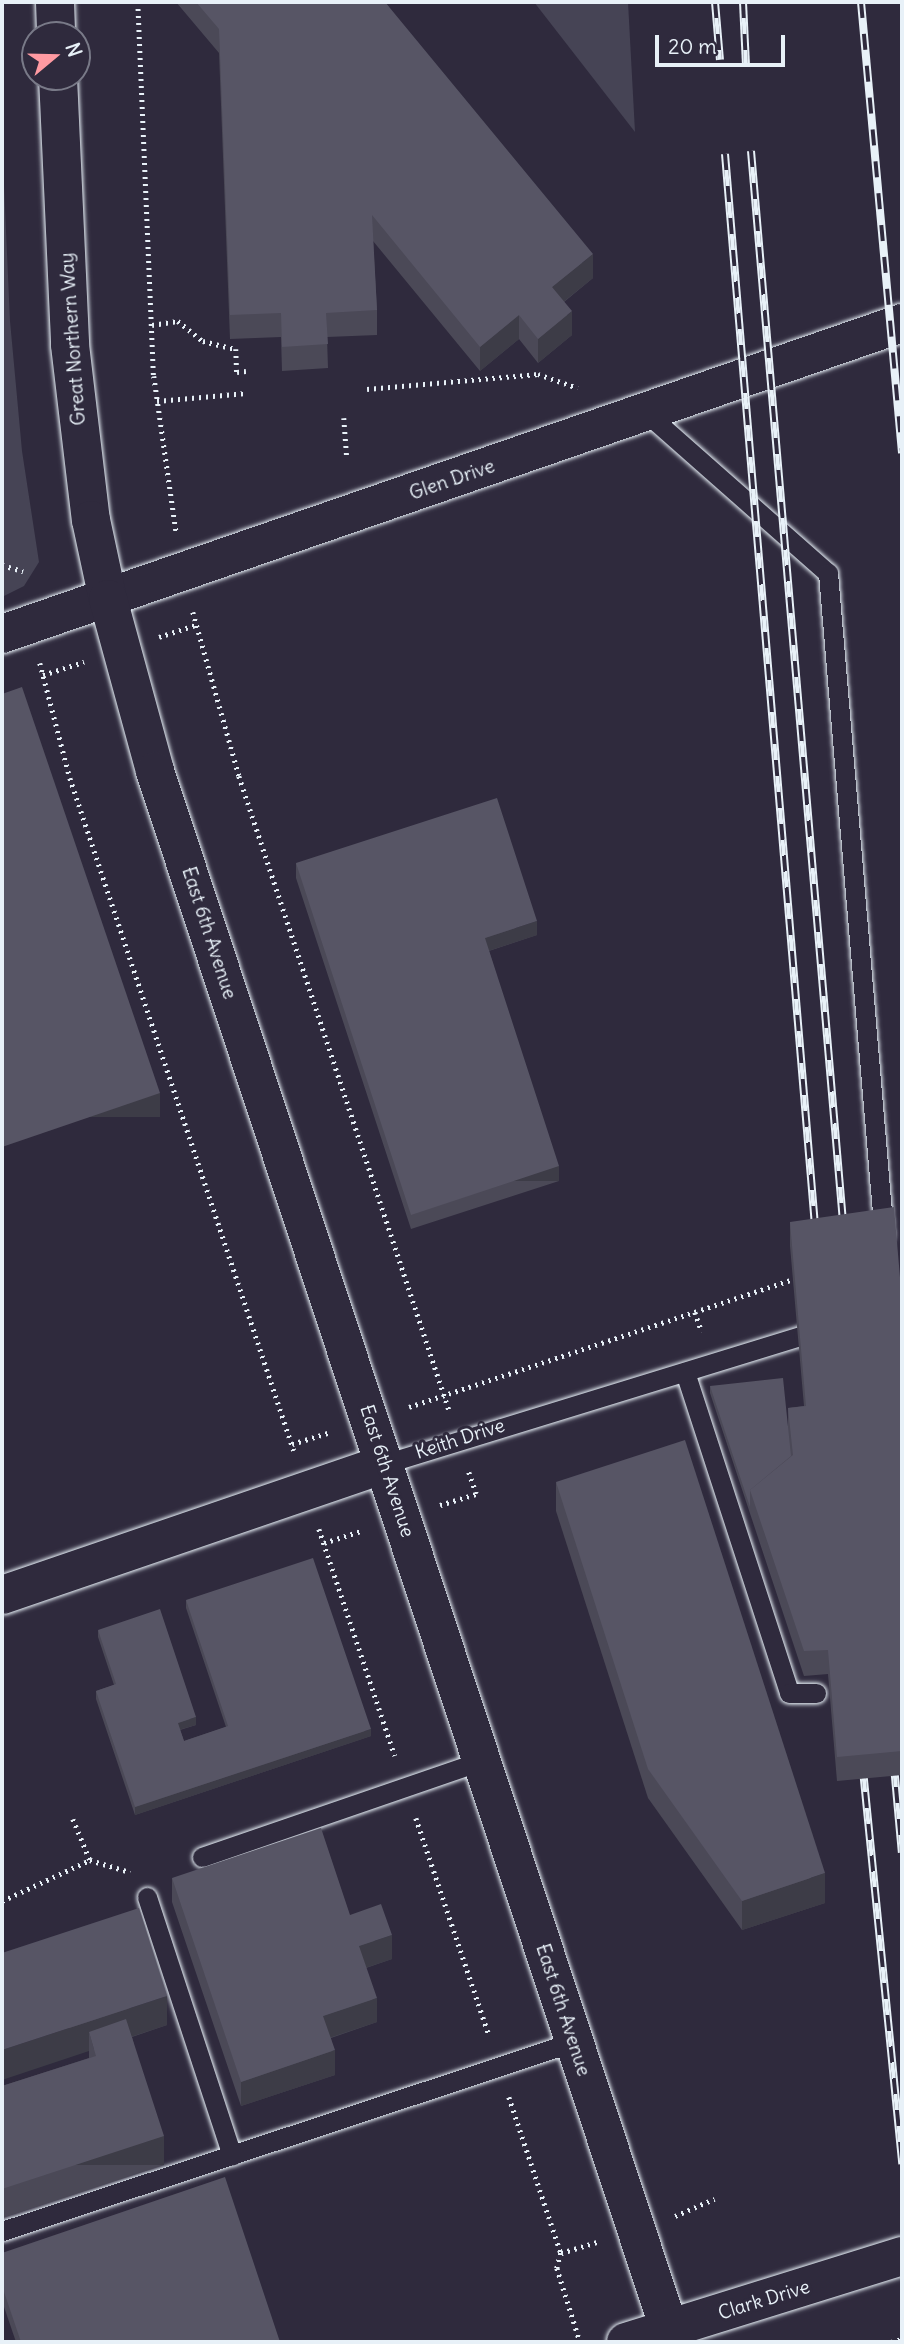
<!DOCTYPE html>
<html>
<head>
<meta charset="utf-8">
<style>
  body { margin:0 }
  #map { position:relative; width:904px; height:2344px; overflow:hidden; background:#2f2a3d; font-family:Delius,sans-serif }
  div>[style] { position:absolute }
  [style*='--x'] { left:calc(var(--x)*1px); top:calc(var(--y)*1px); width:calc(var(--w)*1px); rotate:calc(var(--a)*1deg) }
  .green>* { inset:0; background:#464455 }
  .path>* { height:4.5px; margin-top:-2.25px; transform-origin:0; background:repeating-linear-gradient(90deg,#e8f1f8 0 2px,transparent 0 7px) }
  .roads { filter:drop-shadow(0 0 2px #e8f1f8) drop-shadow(0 0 2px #e8f1f8) }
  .lane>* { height:19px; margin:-9.5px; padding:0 9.5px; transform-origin:9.5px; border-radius:9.5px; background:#2f2a3d }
  .street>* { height:38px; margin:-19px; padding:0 19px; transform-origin:19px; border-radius:19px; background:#2f2a3d }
  .secondary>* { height:38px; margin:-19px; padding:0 19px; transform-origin:19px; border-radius:19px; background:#2f2a3d }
  .rail>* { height:8px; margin-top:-4px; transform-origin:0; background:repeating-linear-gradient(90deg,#2f2a3d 0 16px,#e8f1f8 0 32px); box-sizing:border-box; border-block:2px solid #e8f1f8 }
  .wall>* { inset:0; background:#4b4957 }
  .shaded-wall>* { inset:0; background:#3d3c47; transform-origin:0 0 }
  .building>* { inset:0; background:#575565 }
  span { translate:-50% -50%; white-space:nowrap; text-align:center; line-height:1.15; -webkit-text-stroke:6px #2f2a3d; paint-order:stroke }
  .street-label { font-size:19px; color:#e8f1f8 }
  .frame { position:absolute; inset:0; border:4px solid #e8f1f8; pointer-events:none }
  .north { position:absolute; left:21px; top:21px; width:70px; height:70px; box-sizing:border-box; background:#2f2a3d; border:2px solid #797a88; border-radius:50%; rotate:71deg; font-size:19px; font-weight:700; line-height:28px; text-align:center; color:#e8f1f8 }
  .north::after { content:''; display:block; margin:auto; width:24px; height:32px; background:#ff9aa2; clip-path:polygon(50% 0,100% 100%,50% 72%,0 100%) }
  .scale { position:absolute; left:655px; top:35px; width:130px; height:32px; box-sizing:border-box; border:4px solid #e8f1f8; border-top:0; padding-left:9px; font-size:21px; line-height:24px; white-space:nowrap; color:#e8f1f8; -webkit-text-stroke:5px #2f2a3d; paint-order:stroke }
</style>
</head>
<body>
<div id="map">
  <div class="green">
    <div style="clip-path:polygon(534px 2px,628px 2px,635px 132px)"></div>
    <div style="clip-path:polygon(2px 140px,10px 321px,22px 451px,39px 562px,24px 586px,2px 597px)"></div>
  </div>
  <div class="path">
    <div style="--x:138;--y:2;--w:374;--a:87.6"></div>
    <div style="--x:154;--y:376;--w:157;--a:81.9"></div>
    <div style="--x:152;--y:325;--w:26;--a:-9"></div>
    <div style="--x:178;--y:321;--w:32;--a:39"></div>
    <div style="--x:203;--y:341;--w:34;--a:14"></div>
    <div style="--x:236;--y:349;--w:23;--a:88"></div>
    <div style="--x:237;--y:372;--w:9;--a:-6"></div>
    <div style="--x:367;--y:389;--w:172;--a:-5"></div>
    <div style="--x:538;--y:374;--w:42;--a:19.3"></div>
    <div style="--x:157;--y:401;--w:90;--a:-5.1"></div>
    <div style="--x:344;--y:418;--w:41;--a:85.8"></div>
    <div style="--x:2;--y:565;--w:22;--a:16"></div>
    <div style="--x:193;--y:612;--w:170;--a:74.3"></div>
    <div style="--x:239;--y:776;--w:671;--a:71.67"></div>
    <div style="--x:159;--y:637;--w:38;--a:-18"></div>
    <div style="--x:40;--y:663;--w:119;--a:75.4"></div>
    <div style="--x:70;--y:778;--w:709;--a:71.59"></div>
    <div style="--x:43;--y:675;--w:43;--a:-17.6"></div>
    <div style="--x:695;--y:1312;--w:21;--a:71"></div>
    <div style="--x:409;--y:1407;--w:408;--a:-18.4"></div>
    <div style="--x:292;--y:1444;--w:41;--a:-17.1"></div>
    <div style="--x:440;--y:1505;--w:38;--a:-17"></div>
    <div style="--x:476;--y:1494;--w:24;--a:-109"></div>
    <div style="--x:319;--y:1529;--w:239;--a:71.5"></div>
    <div style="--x:324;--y:1543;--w:40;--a:-18"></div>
    <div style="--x:416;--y:1818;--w:229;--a:71.4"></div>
    <div style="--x:73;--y:1819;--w:44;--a:67.5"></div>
    <div style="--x:2;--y:1901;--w:97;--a:-25"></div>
    <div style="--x:90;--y:1860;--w:42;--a:16.7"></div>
    <div style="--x:509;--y:2097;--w:164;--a:71.6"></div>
    <div style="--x:561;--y:2253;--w:16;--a:105"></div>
    <div style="--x:557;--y:2268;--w:77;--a:72.7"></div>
    <div style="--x:675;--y:2216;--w:43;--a:-23.6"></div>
    <div style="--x:561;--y:2253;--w:38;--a:-17"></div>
    <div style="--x:891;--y:2342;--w:11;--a:-15"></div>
  </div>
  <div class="roads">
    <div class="lane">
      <div style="--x:644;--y:411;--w:245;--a:41.4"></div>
      <div style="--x:828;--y:573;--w:665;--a:85.17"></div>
      <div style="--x:685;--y:1372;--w:337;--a:72"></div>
      <div style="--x:789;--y:1693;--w:27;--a:0"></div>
      <div style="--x:384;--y:1464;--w:438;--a:-17.1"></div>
      <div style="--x:803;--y:1335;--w:20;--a:-30"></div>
      <div style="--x:202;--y:1857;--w:295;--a:-19"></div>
      <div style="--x:147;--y:1897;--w:272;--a:71.8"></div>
      <div style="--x:2;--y:2231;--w:601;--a:-18.31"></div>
    </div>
    <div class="street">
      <div style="--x:2;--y:634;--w:952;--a:-19.06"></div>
      <div style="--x:2;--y:1595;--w:404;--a:-18.9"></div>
    </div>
    <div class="secondary">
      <div style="--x:55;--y:2;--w:33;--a:88"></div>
      <div style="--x:58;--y:77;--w:268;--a:87.4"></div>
      <div style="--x:70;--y:345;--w:176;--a:83.2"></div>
      <div style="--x:91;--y:520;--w:81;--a:77.9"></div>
      <div style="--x:108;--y:599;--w:178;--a:74.7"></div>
      <div style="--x:155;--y:771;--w:1641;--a:71.74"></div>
      <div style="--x:626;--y:2342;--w:289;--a:-17.3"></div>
    </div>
  </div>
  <div class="rail">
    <div style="--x:715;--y:2;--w:58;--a:85.1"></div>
    <div style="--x:743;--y:2;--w:63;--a:87.3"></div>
    <div style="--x:861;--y:2;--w:453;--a:84.8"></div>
    <div style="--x:751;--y:151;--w:1086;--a:85.09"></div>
    <div style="--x:725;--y:154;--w:1087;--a:85.2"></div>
    <div style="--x:893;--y:1755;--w:98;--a:84.8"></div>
    <div style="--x:862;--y:1760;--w:406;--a:84.3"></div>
  </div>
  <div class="wall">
    <div style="clip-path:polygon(176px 2px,385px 2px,593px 278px,564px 302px,572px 335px,538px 363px,519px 339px,480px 371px,373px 241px,377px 310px,377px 335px,327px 337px,328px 368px,282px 371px,281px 337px,230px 339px,219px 53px)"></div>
    <div style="clip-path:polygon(296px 863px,537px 935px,489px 951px,559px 1181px,411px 1229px,296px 878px)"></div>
    <div style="clip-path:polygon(790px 1222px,902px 1301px,902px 1775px,837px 1781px,828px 1674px,804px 1676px,710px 1393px,710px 1386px,788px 1430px,788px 1408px,804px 1406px,790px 1246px)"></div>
    <div style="clip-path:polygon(556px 1482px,825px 1903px,742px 1930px,648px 1798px,556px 1511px)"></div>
    <div style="clip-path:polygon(186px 1600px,371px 1736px,135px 1815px,96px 1699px,96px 1691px,114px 1685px,98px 1637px,98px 1630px,196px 1725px,180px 1730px,184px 1741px,226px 1727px,186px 1608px)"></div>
    <div style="clip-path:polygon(172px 1878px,350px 1915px,392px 1959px,366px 1968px,377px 2022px,331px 2038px,335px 2075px,241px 2106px,172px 1902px)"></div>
    <div style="clip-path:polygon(2px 1953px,167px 2025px,132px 2037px,164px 2165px,2px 2218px,2px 2086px,89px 2058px,89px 2051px)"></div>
    <div style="clip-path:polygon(2px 2253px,280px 2342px,16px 2342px,2px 2301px)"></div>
  </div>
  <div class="shaded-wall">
    <div style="clip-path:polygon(593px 254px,593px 278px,552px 311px,552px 287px)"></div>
    <div style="clip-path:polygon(572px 311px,572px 335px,538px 363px,538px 339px)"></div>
    <div style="clip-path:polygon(519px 315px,519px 339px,480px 371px,480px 347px)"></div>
    <div style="clip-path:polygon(537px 921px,537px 935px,485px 952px,485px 938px)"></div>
    <div style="left:160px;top:1093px;width:24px;height:167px;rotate:90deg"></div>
    <div style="left:559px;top:1166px;width:15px;height:156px;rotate:90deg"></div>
    <div style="clip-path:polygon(196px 1717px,196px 1725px,178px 1730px,178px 1723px)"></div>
    <div style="clip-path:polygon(371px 1729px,371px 1736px,135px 1815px,135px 1807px)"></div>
    <div style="clip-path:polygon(825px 1873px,825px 1903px,742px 1930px,742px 1901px)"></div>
    <div style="clip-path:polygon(392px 1935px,392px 1959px,359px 1970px,359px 1946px)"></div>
    <div style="clip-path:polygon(167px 1996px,167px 2025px,94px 2049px,89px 2032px,89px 2051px,2px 2080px,2px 2050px)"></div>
    <div style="clip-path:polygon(377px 1998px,377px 2022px,323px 2040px,323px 2016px)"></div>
    <div style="clip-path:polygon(335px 2050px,335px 2075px,241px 2106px,241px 2082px)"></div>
    <div style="left:164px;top:2136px;width:29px;height:170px;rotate:90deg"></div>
  </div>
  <div class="building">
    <div style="clip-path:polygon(196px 2px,385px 2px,593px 254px,552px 287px,572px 311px,538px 339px,519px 315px,480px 347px,372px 215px,377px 310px,326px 313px,328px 344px,282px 347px,281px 313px,230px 315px,219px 29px)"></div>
    <div style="clip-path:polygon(22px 687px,160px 1093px,2px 1147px,2px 694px)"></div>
    <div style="clip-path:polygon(497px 798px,537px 921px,485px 938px,559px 1166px,411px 1215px,296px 863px)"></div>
    <div style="clip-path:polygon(894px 1207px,902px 1301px,902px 1751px,837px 1757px,828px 1650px,804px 1651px,750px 1490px,793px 1455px,788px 1408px,806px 1406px,790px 1222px)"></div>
    <div style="clip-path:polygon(783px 1378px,791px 1456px,750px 1490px,750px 1507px,710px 1386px)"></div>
    <div style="clip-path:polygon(685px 1440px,825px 1873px,742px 1901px,648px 1769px,556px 1482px)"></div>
    <div style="clip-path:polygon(313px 1558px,371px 1729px,135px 1807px,96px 1691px,116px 1684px,98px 1630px,160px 1609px,196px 1717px,178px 1723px,184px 1741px,228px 1726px,186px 1600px)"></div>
    <div style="clip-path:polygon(321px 1828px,350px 1915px,381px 1904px,392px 1935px,359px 1946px,377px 1998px,323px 2016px,335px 2050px,241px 2082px,172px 1878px)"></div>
    <div style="clip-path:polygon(139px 1908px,167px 1996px,2px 2050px,2px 1953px)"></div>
    <div style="clip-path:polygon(126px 2019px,164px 2136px,2px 2189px,2px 2086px,96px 2056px,89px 2032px)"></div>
    <div style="clip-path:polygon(225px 2177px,280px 2342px,21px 2342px,2px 2286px,2px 2253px)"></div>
  </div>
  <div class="street-label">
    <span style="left:73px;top:339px;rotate:-94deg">Great Northern Way</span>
    <span style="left:452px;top:480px;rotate:-19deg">Glen Drive</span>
    <span style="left:209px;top:933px;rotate:72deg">East 6th Avenue</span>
    <span style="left:460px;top:1439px;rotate:-18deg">Keith Drive</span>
    <span style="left:387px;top:1471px;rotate:72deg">East 6th Avenue</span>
    <span style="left:563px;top:2010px;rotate:72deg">East 6th Avenue</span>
    <span style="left:764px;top:2300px;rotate:-17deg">Clark Drive</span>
  </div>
  <div class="frame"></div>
  <div class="north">N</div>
  <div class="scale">20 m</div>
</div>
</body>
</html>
